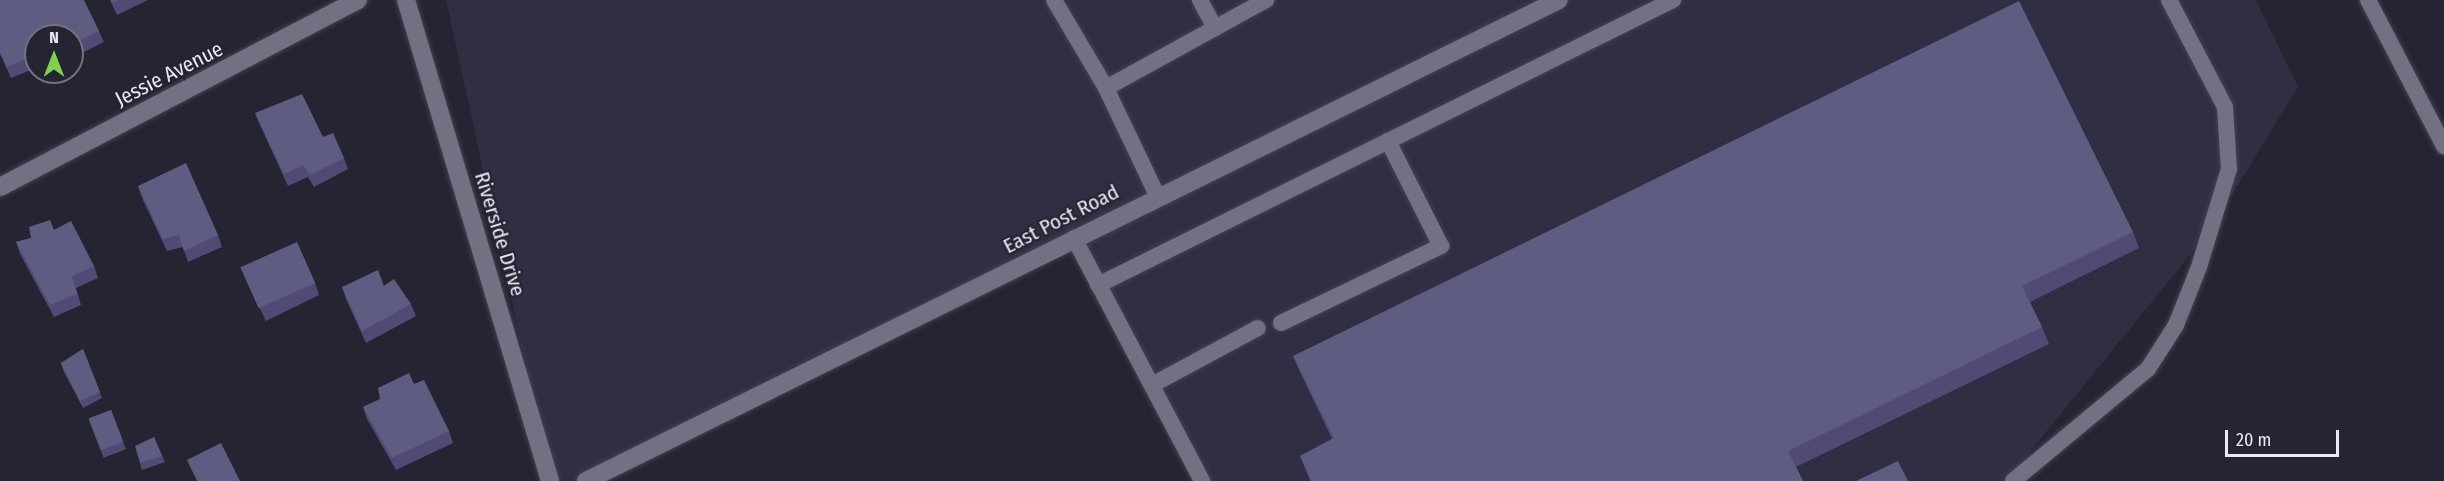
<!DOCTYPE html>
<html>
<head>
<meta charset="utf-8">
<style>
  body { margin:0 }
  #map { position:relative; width:2444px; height:481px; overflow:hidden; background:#252433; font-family:"Fira Sans Condensed",sans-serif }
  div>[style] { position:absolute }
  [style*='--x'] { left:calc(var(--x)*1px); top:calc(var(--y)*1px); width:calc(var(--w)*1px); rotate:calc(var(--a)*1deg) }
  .built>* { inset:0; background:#2f2e43 }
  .roads { filter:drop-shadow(0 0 2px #43424f) drop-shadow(0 0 2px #43424f) }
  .service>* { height:16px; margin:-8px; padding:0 8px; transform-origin:8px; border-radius:8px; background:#727184 }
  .minor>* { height:18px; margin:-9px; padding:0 9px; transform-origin:9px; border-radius:9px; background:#727184 }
  .wall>* { inset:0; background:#4f4b74; transform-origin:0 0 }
  .building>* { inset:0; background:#5f5c81; transform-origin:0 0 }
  span { translate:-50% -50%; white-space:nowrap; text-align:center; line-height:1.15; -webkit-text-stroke:4.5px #252433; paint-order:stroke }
  .street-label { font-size:21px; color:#e9e9f3 }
  .north { position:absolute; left:24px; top:24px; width:60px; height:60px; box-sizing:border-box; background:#252433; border:2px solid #737380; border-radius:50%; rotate:0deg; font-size:16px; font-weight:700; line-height:24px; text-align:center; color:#e9e9f3 }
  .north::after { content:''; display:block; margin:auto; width:21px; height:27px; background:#82d04f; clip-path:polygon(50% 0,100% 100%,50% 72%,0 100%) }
  .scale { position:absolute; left:2225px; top:430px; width:114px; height:27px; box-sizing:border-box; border:3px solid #e9e9f3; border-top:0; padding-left:8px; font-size:18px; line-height:21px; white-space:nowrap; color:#e9e9f3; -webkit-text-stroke:4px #252433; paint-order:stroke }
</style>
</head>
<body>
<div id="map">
  <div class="built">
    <div style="clip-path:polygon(446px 0,2256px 0,2298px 87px,2211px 229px,2033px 448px,2011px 481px,1202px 481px,1073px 238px,586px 481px,551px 481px)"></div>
  </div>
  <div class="roads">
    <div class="service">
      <div style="--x:1054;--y:0;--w:102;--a:59.4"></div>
      <div style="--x:1200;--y:0;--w:32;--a:62"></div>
      <div style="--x:2368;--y:0;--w:165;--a:62.5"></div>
      <div style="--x:1157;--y:195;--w:119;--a:-115.5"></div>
      <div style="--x:1106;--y:88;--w:183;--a:-28.8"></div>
      <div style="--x:1074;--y:238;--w:275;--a:62.2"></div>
      <div style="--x:1098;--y:285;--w:642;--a:-26.37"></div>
      <div style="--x:1281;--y:323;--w:178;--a:-25.7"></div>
      <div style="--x:1441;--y:246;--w:118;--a:-116.8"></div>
      <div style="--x:1152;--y:385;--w:120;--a:-28.3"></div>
      <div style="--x:2013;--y:481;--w:175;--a:-39.7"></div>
      <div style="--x:2148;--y:369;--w:52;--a:-57.5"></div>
      <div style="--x:2176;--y:325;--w:62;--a:-68.4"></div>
      <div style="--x:2199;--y:267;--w:102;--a:-73"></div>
      <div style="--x:2229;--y:169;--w:62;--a:-93.7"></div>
      <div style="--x:2225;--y:107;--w:121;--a:-117.6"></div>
    </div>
    <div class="minor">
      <div style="--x:406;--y:0;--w:502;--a:73.33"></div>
      <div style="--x:0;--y:187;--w:404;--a:-27.6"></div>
      <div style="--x:586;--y:481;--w:1085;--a:-26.31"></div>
    </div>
  </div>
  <div class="wall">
    <div style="clip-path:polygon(0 0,99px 31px,104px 42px,72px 58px,72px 36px,36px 36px,36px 68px,11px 78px,0 54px)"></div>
    <div style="clip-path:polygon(110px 0,148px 0,117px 15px)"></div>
    <div style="clip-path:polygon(255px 113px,323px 137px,344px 158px,348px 169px,314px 187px,308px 177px,288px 186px,260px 125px)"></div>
    <div style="clip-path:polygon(138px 186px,218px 235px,222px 247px,188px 262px,183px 247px,167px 251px,142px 198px)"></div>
    <div style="clip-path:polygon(54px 230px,94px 266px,98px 278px,76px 288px,81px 305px,54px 317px,20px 254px,16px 242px,31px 238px)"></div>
    <div style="clip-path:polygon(2133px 232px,2139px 248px,2030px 302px,2042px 327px,2049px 344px,1796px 467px,1803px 481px,1310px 481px,1300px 456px,1332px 439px,1300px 372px,1293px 356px)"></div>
    <div style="clip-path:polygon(242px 270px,315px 283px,319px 295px,266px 321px,247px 282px)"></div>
    <div style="clip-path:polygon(384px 286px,411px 304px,416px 316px,366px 343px,346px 299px,342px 287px)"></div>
    <div style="clip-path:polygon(83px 349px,102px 398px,83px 408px,63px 370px,61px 363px)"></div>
    <div style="clip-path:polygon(414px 384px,449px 431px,453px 443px,396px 470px,367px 419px,363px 407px)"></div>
    <div style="left:111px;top:410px;width:42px;height:24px;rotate:69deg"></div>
    <div style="clip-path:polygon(154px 437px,165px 462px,142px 470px,140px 463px)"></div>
  </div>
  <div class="building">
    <div style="clip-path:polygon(0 0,84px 0,99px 31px,72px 44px,72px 36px,36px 36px,36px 54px,7px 67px,0 52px)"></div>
    <div style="clip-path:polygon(111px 0,119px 0,112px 3px)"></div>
    <div style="clip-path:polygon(2019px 1px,2133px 232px,2022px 286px,2042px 327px,1788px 451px,1803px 481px,1312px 481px,1300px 456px,1334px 438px,1293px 356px)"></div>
    <div style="clip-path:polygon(302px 94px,323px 137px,333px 133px,344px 158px,310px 175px,303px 165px,284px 174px,255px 113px)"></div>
    <div style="clip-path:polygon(186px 163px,218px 235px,184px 251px,179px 235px,163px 239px,138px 186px)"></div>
    <div style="clip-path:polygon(50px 220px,54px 230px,71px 221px,94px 266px,72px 276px,77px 294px,50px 305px,16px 242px,31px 238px,29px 227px)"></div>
    <div style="left:297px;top:242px;width:45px;height:62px;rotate:66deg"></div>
    <div style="clip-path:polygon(378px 270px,384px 286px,394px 279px,411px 304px,362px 331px,342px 287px)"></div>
    <div style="clip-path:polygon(83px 349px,100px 392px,80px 401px,61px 363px)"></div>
    <div style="clip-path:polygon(409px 373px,414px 384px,424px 380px,449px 431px,392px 458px,363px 407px,380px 399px,378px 388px)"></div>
    <div style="left:111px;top:410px;width:34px;height:24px;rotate:69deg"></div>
    <div style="clip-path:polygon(154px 437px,162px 456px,140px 463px,135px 446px)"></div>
    <div style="clip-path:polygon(221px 443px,240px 481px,197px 481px,187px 460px)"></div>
    <div style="clip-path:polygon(1898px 461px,1908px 481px,1856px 481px)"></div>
  </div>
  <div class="street-label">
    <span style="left:169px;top:74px;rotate:-27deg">Jessie Avenue</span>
    <span style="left:1061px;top:219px;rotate:-27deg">East Post Road</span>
    <span style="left:500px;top:234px;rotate:73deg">Riverside Drive</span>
  </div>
  <div class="north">N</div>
  <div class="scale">20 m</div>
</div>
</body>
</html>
